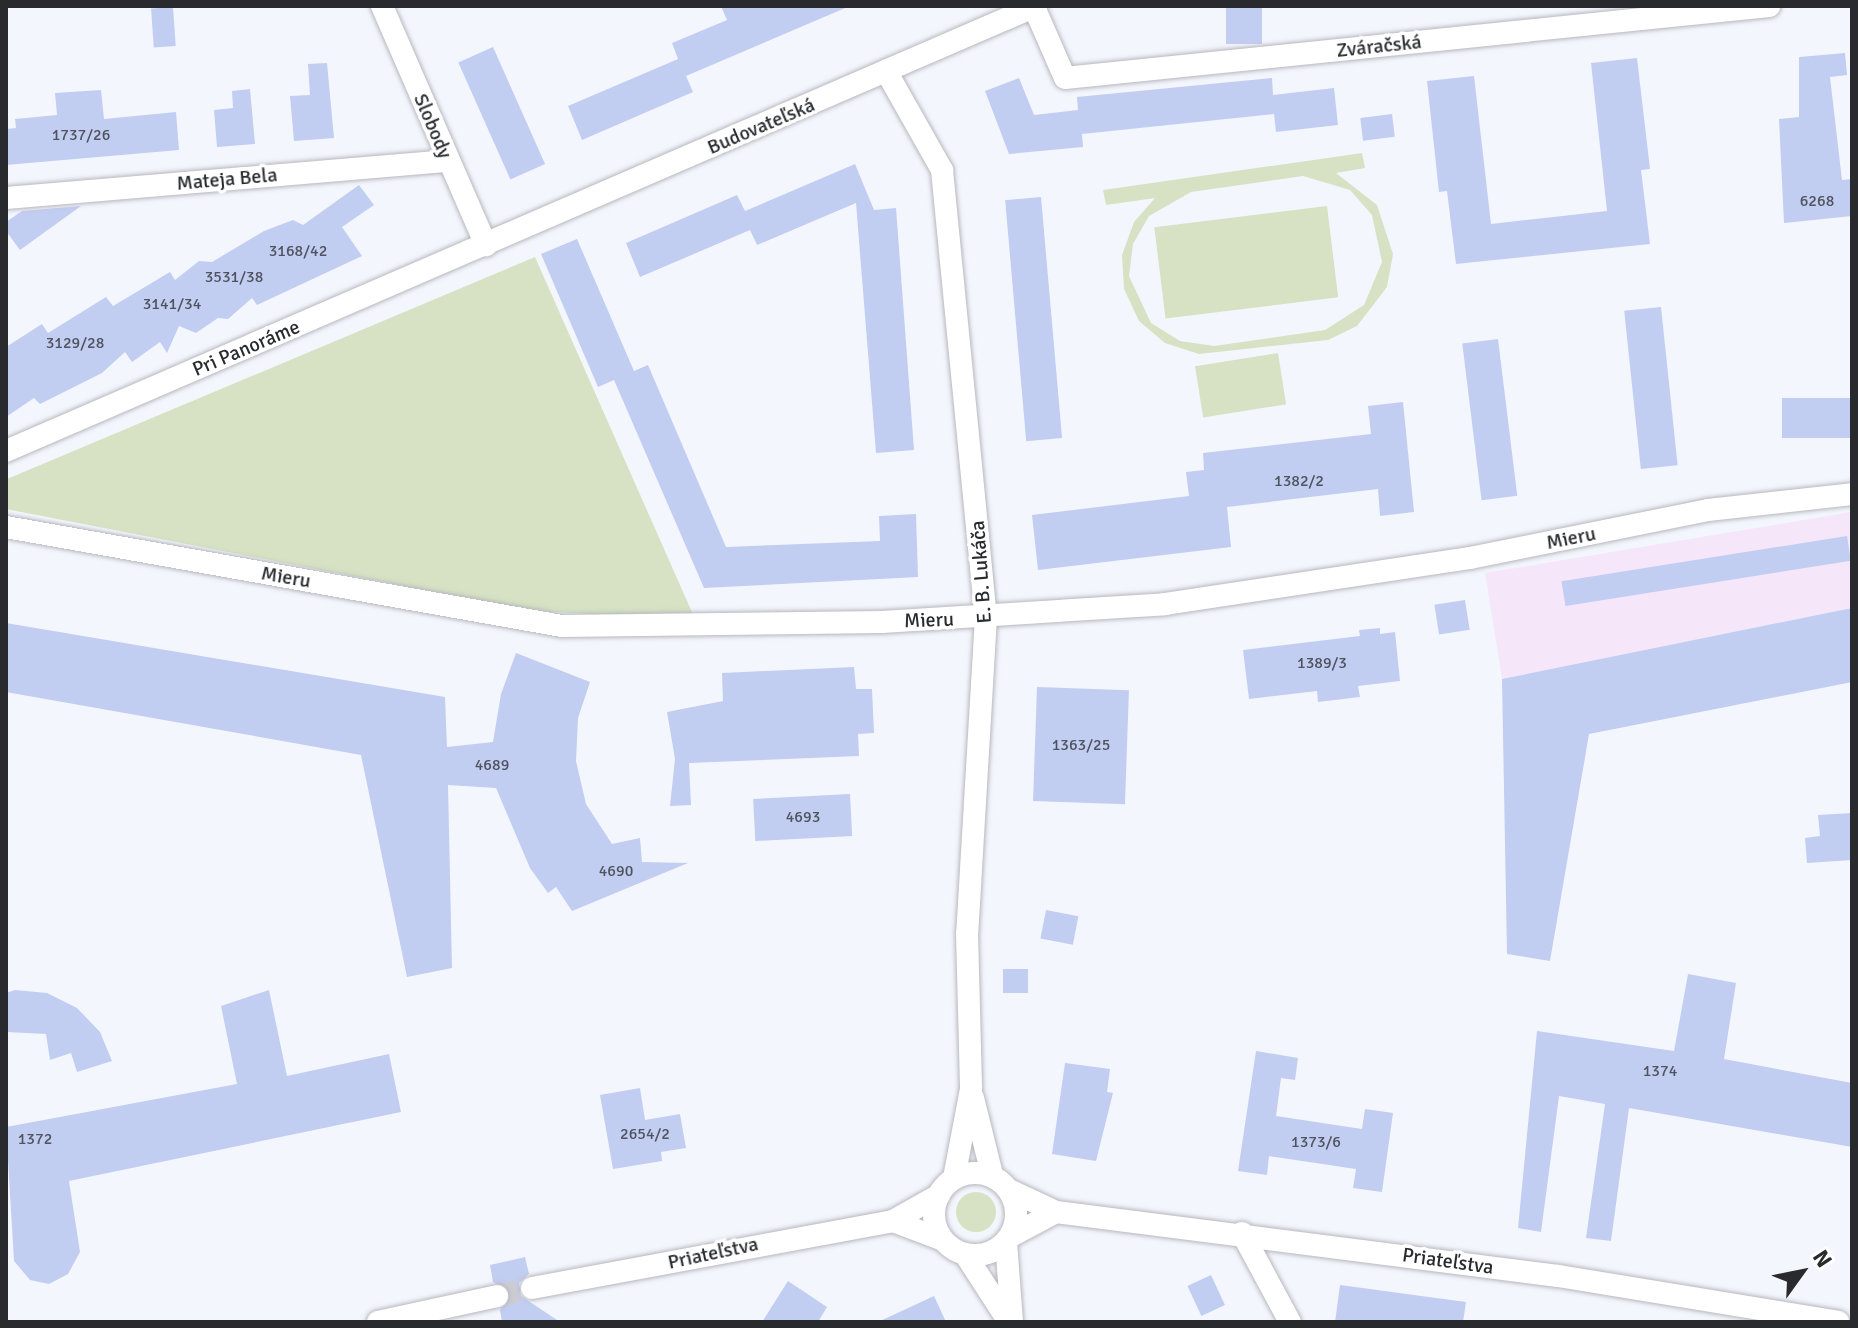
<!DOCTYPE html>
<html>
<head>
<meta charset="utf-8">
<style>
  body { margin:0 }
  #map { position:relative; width:1858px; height:1328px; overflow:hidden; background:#f4f6fd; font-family:Signika,sans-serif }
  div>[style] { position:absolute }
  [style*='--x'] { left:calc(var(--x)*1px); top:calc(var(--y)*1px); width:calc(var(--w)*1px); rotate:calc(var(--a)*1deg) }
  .industrial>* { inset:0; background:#f5e6fa }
  .green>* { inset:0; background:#d6e2c3; transform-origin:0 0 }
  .round { border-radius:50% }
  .building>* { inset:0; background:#c2cdf2; transform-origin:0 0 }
  .street-tunnel>* { height:22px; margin-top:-11px; transform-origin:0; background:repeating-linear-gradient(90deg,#cbcdd3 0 22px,transparent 0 33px) }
  .roads { filter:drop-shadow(0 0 2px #b6b8be) drop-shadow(0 0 2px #b6b8be) }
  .street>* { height:22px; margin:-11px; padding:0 11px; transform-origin:11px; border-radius:11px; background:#fff }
  .street>.ring { margin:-11px; padding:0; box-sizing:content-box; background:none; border:22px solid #fff; border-radius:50% }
  span { translate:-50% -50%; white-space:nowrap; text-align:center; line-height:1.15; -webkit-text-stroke:7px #fff; paint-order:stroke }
  .number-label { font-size:16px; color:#4f535e }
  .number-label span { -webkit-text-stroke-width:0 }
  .street-label { font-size:20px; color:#292a2d }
  .frame { position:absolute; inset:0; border:8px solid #292a2d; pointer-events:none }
  .north { position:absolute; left:1762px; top:1232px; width:80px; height:80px; -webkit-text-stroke:6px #fff; paint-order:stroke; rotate:57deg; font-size:22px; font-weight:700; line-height:32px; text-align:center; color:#292a2d }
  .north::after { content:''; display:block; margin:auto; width:28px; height:36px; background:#292a2d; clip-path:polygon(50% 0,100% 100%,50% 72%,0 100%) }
</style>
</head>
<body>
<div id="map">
  <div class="industrial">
    <div style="clip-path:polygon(1852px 512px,1852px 608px,1502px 679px,1485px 573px)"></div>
  </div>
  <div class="green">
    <div style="clip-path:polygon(evenodd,1362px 153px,1365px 168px,1336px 173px,1377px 205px,1393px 254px,1387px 287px,1357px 326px,1328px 340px,1199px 354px,1165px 343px,1139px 321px,1124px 289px,1122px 255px,1134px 222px,1155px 198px,1106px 205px,1103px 190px,1362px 153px,1303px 176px,1350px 190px,1372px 215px,1382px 262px,1364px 305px,1325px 330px,1214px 346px,1180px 341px,1151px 323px,1129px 276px,1133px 244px,1149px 216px,1191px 192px,1303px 176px)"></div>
    <div style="left:1327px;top:206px;width:92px;height:174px;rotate:83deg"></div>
    <div style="clip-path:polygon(535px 257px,695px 619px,533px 611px,6px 509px,7px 479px)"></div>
    <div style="left:1278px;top:353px;width:52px;height:84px;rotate:81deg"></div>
    <div class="round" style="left:956px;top:1192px;width:40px;height:40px"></div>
  </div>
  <div class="building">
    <div style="clip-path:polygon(721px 6px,850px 6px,686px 76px,693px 92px,582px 140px,568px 106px,678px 59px,672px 43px,727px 20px)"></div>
    <div style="left:1226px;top:6px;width:36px;height:38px"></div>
    <div style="left:173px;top:7px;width:39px;height:22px;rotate:86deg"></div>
    <div style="left:493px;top:47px;width:128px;height:38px;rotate:66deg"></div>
    <div style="clip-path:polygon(1845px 53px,1847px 75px,1830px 77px,1842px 180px,1852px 179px,1852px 216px,1784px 223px,1779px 119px,1799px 117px,1799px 57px)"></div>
    <div style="clip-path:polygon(1637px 58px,1650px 169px,1641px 170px,1650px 244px,1456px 264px,1447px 191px,1439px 192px,1427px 81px,1474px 76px,1491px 224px,1607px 211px,1591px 63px)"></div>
    <div style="clip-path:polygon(327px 63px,334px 138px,294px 141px,290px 96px,310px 95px,308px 64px)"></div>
    <div style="clip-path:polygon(1019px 78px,1034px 115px,1078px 110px,1077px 97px,1272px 78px,1273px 95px,1334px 88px,1338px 125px,1276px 132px,1274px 114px,1082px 134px,1083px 147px,1009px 154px,985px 91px)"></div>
    <div style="clip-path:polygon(250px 89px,255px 144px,217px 147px,214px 110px,233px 108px,232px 91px)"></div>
    <div style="clip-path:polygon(101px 90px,104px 119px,176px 112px,179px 150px,6px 165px,6px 129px,16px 128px,15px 119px,57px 115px,55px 93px)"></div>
    <div style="left:1392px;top:114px;width:23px;height:32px;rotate:83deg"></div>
    <div style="clip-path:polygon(855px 164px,874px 210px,896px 208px,914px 450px,876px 453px,856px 203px,757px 245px,750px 230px,640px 277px,626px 243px,737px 195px,745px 211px)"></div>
    <div style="clip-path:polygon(359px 185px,374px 205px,342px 227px,362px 256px,257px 305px,252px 298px,228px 319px,218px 318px,196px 333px,179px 326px,167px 353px,160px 342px,132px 362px,125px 352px,102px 373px,40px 404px,34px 398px,6px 417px,6px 347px,42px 324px,48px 333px,106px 297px,113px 306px,170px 272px,175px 280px,199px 261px,212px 262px,264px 231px,293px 220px,303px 225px)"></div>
    <div style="left:1041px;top:197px;width:242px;height:36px;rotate:85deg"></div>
    <div style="clip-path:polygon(81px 206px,20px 250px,6px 231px,6px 222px,22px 211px)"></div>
    <div style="clip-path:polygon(577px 239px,634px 371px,648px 365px,726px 547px,880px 541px,879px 516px,916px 514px,918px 577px,704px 588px,614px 380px,598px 387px,541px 254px)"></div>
    <div style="left:1661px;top:307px;width:159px;height:37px;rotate:84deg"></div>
    <div style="left:1498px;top:339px;width:158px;height:36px;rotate:83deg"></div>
    <div style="left:1852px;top:398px;width:40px;height:70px;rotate:90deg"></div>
    <div style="clip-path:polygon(1403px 402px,1414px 512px,1380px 516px,1378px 489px,1227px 507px,1231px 547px,1038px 570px,1032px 515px,1189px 496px,1186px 472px,1204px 470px,1203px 453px,1371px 434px,1368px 406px)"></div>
    <div style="left:1847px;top:536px;width:25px;height:289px;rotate:81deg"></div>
    <div style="left:1465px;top:600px;width:30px;height:31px;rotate:81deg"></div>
    <div style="clip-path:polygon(1852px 608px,1852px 682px,1589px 734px,1550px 961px,1507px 954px,1502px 679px)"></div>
    <div style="clip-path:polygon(6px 623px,445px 697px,447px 747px,493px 742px,501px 694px,516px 653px,590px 682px,578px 718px,576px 761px,586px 804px,612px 844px,640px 838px,642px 862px,688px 863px,572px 911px,556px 887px,548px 893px,530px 868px,496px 788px,448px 785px,452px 968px,407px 977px,361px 755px,6px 692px)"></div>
    <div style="clip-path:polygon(1380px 628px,1380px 634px,1395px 632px,1400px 681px,1358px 686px,1360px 697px,1318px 702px,1317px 691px,1249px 699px,1243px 650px,1360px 636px,1359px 630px)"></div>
    <div style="clip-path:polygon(854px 667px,856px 689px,872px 689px,874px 733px,858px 734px,859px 756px,689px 763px,691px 805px,670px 806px,675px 759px,667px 712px,723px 701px,722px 673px)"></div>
    <div style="left:1037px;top:687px;width:92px;height:114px;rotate:2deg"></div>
    <div style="left:850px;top:794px;width:42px;height:97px;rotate:87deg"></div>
    <div style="clip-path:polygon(1852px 813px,1852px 860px,1807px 863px,1805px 838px,1820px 836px,1818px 815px)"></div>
    <div style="left:1046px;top:910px;width:33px;height:29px;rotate:11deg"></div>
    <div style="left:1003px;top:969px;width:25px;height:24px"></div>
    <div style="clip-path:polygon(1688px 974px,1736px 983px,1724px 1059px,1852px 1083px,1852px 1147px,1629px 1108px,1611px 1241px,1586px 1238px,1605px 1104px,1559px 1096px,1541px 1232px,1518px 1228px,1537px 1031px,1674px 1051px)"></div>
    <div style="clip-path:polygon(15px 990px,47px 993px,77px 1008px,100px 1032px,112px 1061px,77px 1072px,71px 1053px,50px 1060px,46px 1034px,6px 1032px,6px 993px)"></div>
    <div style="clip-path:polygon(269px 990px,287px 1076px,389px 1054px,401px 1112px,69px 1181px,80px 1252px,68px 1274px,49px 1284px,30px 1280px,14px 1261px,6px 1127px,237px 1084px,221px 1006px)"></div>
    <div style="clip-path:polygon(1256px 1051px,1298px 1058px,1295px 1080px,1281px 1078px,1276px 1116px,1362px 1129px,1365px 1109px,1393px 1113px,1382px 1192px,1353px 1188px,1356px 1169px,1269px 1156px,1267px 1175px,1238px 1171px)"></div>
    <div style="clip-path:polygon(1065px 1063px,1110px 1069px,1107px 1092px,1113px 1093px,1096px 1161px,1052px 1154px)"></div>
    <div style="clip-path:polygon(640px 1088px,645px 1120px,680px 1114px,686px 1148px,661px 1152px,662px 1161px,613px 1169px,600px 1095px)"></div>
    <div style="clip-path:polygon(525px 1257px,529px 1274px,519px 1283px,521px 1296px,560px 1322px,502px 1322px,500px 1310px,510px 1292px,493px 1282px,490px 1265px)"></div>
    <div style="left:1211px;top:1275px;width:33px;height:26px;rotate:65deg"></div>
    <div style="clip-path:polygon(788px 1281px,827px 1307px,818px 1322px,762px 1322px)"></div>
    <div style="clip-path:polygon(1340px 1285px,1466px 1302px,1463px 1322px,1335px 1322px)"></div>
    <div style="clip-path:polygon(934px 1296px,946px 1322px,878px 1322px)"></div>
  </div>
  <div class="street-tunnel">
    <div style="--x:497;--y:1296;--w:36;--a:-13"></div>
  </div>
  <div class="roads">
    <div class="street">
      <div style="--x:382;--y:6;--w:261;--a:66.5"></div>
      <div style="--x:1034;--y:7;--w:77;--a:66.4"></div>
      <div style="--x:1065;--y:78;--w:708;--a:-5.84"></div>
      <div style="--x:886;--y:71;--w:114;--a:60.5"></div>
      <div style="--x:942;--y:170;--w:449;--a:84.4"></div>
      <div style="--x:986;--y:617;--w:317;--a:93.4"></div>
      <div style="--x:967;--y:933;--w:156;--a:88.5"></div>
      <div style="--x:971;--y:1089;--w:91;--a:100.8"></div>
      <div style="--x:6;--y:198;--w:444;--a:-4.8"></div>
      <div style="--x:6;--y:451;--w:1122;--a:-23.37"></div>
      <div style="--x:6;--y:527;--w:565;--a:10.1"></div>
      <div style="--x:562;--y:626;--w:320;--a:-0.7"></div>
      <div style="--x:882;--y:622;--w:284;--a:-3.6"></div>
      <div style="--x:1165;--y:604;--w:308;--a:-8.6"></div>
      <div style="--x:1470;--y:558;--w:243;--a:-11.4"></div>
      <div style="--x:1708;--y:510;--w:145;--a:-6.3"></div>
      <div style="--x:973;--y:1098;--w:79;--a:76.1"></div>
      <div class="ring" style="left:934px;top:1173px;width:60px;height:60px"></div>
      <div style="--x:1009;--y:1190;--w:52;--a:25.1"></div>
      <div style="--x:1056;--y:1212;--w:506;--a:7.27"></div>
      <div style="--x:1558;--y:1276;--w:284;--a:9.3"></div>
      <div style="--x:893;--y:1221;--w:53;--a:20.8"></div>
      <div style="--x:1242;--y:1233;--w:101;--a:61.7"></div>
      <div style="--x:1011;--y:1236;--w:51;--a:-28.1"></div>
      <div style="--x:1006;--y:1242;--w:80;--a:85.7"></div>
      <div style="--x:965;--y:1254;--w:81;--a:57.1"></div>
      <div style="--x:532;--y:1288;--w:367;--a:-10.5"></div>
      <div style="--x:893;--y:1221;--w:53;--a:-29.5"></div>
      <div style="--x:378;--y:1322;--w:122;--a:-12.3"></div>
    </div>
  </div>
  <div class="number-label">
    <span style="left:81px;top:135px">1737/26</span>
    <span style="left:1817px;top:201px">6268</span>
    <span style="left:298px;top:251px">3168/42</span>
    <span style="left:234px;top:277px">3531/38</span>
    <span style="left:172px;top:304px">3141/34</span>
    <span style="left:75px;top:343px">3129/28</span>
    <span style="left:1299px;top:481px">1382/2</span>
    <span style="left:1322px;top:663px">1389/3</span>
    <span style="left:1081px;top:745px">1363/25</span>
    <span style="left:492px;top:765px">4689</span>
    <span style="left:803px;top:817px">4693</span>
    <span style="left:616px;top:871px">4690</span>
    <span style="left:1660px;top:1071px">1374</span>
    <span style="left:645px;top:1134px">2654/2</span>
    <span style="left:35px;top:1139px">1372</span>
    <span style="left:1316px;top:1142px">1373/6</span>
  </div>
  <div class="street-label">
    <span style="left:1379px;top:46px;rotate:-6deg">Zváračská</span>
    <span style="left:433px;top:126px;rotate:67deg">Slobody</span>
    <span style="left:761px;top:126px;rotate:-23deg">Budovateľská</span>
    <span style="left:227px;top:179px;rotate:-5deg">Mateja Bela</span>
    <span style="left:246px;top:348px;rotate:-23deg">Pri Panoráme</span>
    <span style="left:1571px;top:538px;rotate:-11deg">Mieru</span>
    <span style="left:981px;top:572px;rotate:-94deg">E. B. Lukáča</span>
    <span style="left:286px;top:577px;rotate:10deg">Mieru</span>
    <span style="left:929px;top:620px;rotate:-2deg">Mieru</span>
    <span style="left:713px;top:1253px;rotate:-12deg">Priateľstva</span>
    <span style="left:1448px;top:1261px;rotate:8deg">Priateľstva</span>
  </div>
  <div class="frame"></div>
  <div class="north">N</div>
</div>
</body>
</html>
